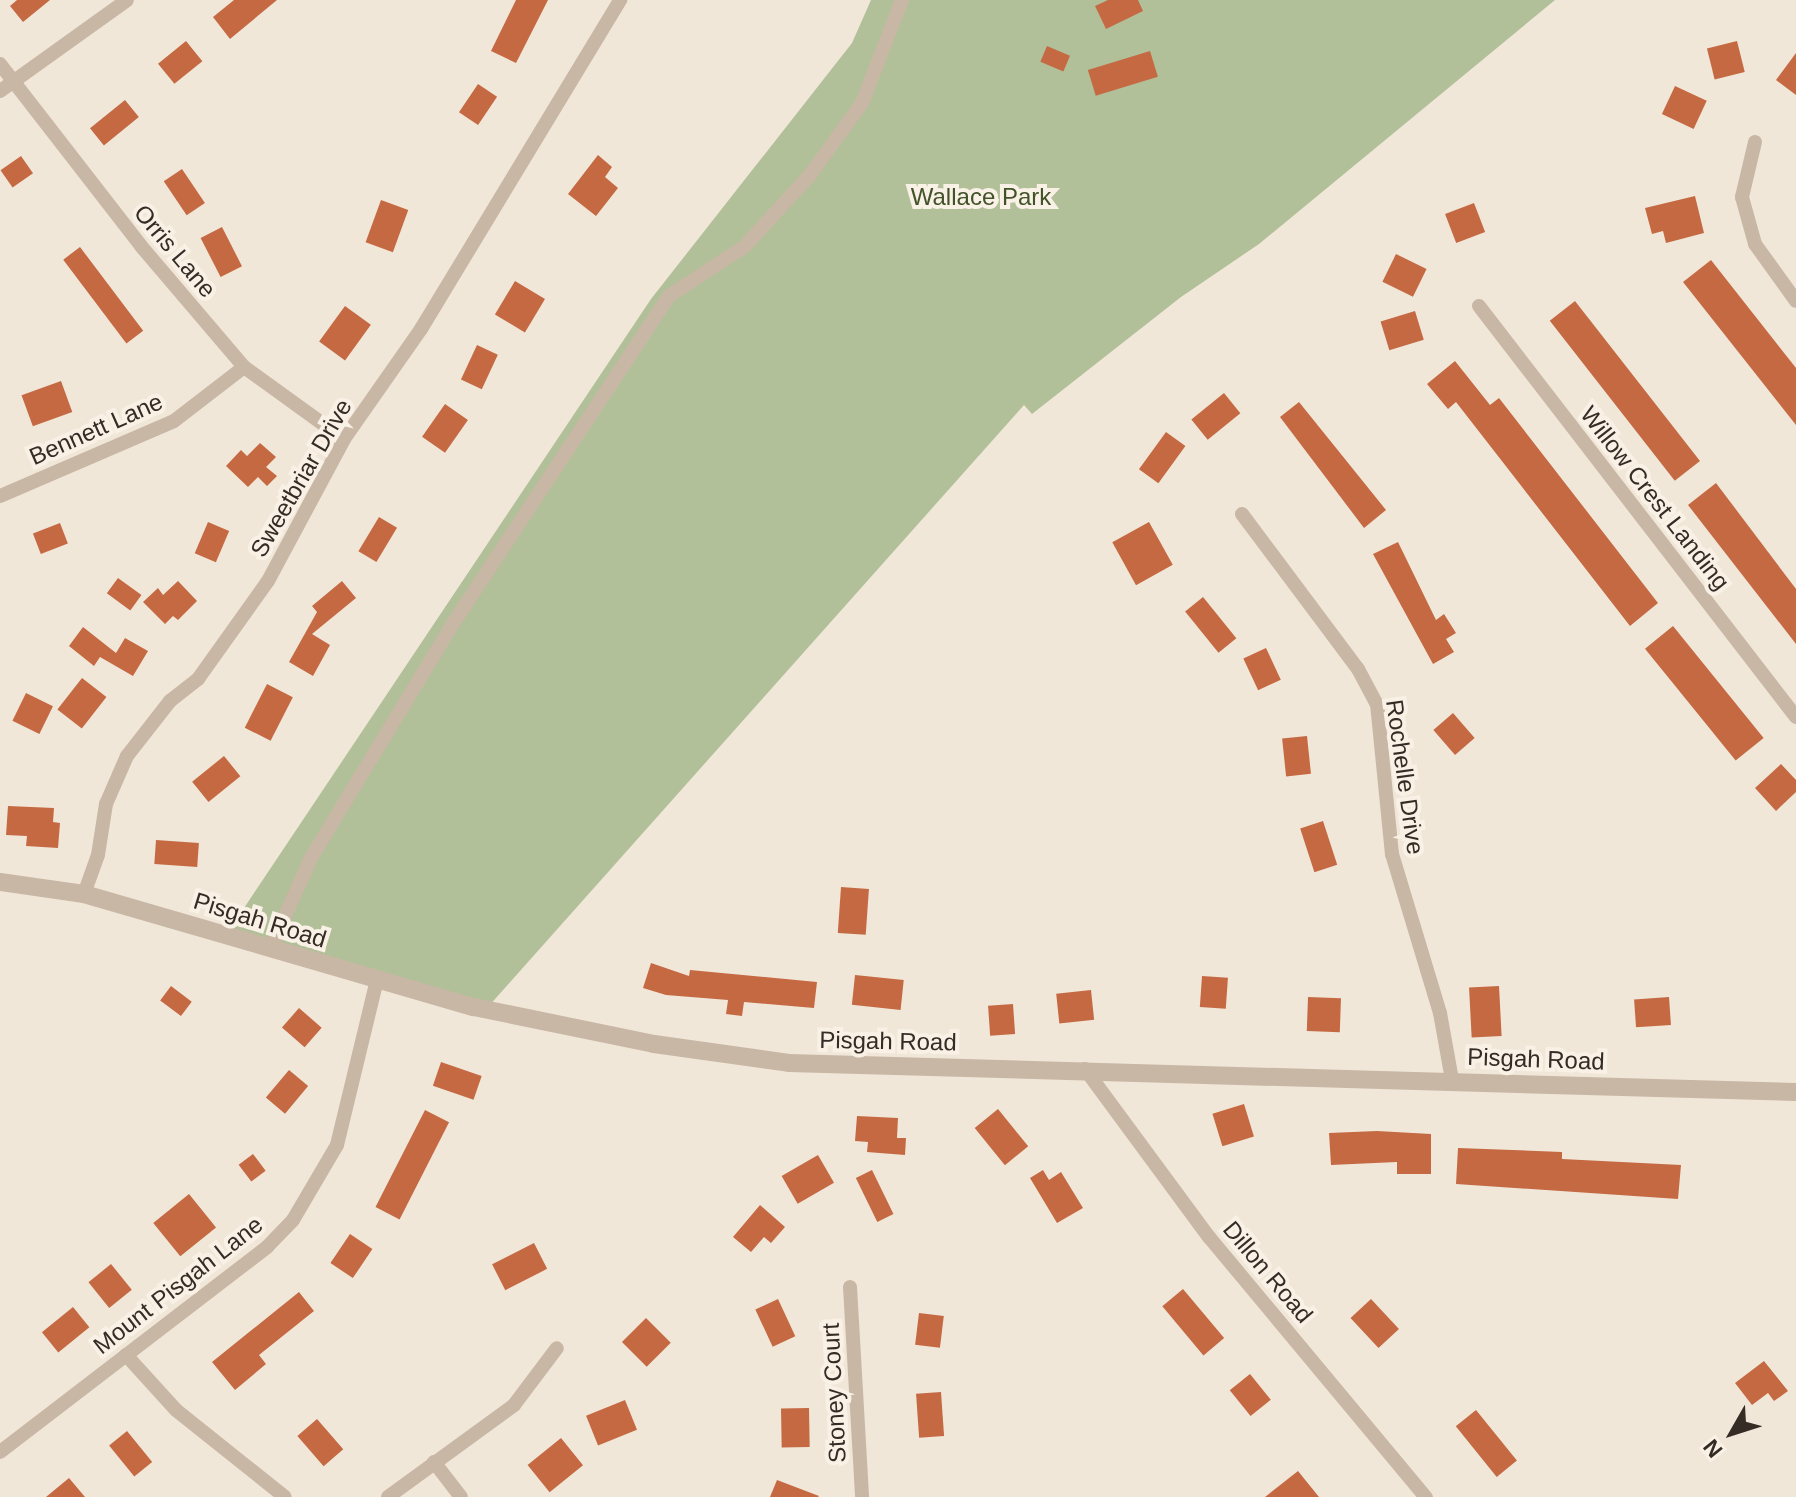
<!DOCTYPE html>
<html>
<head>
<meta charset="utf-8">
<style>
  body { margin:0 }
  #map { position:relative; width:1796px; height:1497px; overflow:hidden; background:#f1e7d9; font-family:Arial,sans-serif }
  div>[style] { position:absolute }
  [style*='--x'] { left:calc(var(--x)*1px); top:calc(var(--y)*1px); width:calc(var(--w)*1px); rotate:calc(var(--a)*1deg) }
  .green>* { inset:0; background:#b1c099 }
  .building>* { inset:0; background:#c56943; transform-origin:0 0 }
  .minor>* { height:14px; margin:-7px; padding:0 7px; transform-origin:7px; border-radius:7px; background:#c9b7a5 }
  .tertiary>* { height:18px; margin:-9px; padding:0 9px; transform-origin:9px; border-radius:9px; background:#c9b7a5 }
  span { translate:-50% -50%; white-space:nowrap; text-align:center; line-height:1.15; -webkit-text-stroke:8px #f9f1e5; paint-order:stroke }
  .park-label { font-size:24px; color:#42532a }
  .street-label { font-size:24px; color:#352c26 }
  .north { position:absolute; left:1692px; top:1393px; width:80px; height:80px; -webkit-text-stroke:6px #f9f1e5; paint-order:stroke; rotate:231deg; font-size:22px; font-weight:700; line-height:32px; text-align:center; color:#352c26 }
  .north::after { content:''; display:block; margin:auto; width:28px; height:36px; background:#352c26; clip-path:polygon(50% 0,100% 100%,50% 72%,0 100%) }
</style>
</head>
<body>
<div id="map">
  <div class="green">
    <div style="clip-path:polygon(871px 0,1555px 0,1259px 244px,1181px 297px,1032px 414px,1024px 405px,487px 1008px,228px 932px,651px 299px,852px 43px)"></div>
  </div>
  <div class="building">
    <div style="clip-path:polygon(17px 0,50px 0,23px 22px,10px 6px)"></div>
    <div style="clip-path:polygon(234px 0,277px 0,230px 39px,213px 17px)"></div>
    <div style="clip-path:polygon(516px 0,548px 0,516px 63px,491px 51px)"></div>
    <div style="clip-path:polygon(1108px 0,1138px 0,1143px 11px,1106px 29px,1095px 6px)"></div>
    <div style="left:186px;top:41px;width:26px;height:36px;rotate:51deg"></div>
    <div style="left:1737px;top:41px;width:32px;height:31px;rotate:76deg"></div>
    <div style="left:1047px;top:46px;width:25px;height:17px;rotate:23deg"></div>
    <div style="left:1150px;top:51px;width:27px;height:65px;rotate:73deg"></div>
    <div style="clip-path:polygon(1796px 53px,1796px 95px,1776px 80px)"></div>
    <div style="left:478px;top:84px;width:23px;height:34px;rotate:34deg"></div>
    <div style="left:1675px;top:86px;width:35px;height:31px;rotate:25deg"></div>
    <div style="left:125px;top:100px;width:22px;height:45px;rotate:51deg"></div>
    <div style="clip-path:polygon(598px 155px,612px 167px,605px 177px,618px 188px,596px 216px,568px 194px)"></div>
    <div style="left:21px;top:156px;width:21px;height:25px;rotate:55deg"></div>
    <div style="left:182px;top:169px;width:41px;height:22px;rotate:56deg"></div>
    <div style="clip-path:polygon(1695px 196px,1704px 233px,1666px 243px,1663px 231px,1652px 234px,1645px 208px)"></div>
    <div style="left:381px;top:200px;width:29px;height:45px;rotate:20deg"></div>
    <div style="left:1474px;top:203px;width:31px;height:31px;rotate:69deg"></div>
    <div style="left:222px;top:227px;width:44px;height:24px;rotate:63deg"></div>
    <div style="left:80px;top:247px;width:105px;height:21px;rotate:53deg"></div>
    <div style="left:1396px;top:254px;width:34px;height:31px;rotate:26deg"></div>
    <div style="clip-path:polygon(1711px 260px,1796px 368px,1796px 425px,1683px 282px)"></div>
    <div style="left:515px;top:281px;width:35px;height:39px;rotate:31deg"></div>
    <div style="left:1575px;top:301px;width:203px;height:32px;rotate:52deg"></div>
    <div style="left:345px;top:306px;width:32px;height:44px;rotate:36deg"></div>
    <div style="left:1415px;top:311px;width:30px;height:36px;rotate:73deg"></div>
    <div style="left:477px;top:345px;width:23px;height:38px;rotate:25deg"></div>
    <div style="clip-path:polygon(1455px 361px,1490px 405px,1499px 398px,1658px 603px,1630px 626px,1456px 402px,1448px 409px,1427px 384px)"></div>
    <div style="left:61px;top:381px;width:33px;height:42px;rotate:70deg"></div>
    <div style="left:1224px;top:393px;width:26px;height:42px;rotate:51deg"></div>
    <div style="clip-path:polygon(1299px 402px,1386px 510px,1364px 528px,1280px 417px)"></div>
    <div style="left:445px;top:404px;width:28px;height:40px;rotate:35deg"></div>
    <div style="left:1166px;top:432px;width:24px;height:46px;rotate:36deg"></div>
    <div style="clip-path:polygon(260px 443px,276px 457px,266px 467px,277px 476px,267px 486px,258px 477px,248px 487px,226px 466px,241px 450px,247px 456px)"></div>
    <div style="clip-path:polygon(1716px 483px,1796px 589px,1796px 644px,1688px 505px)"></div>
    <div style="left:379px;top:517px;width:21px;height:40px;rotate:31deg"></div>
    <div style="left:208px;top:522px;width:23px;height:34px;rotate:23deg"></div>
    <div style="left:1149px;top:522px;width:49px;height:42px;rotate:61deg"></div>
    <div style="left:60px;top:523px;width:22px;height:29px;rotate:69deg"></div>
    <div style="clip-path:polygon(1398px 542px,1436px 620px,1444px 614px,1456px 633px,1446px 639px,1454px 652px,1433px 664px,1373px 554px)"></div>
    <div style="left:118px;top:578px;width:29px;height:19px;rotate:36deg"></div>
    <div style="clip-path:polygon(178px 581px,197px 601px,178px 620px,173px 616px,165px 624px,143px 602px,158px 588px,163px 595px)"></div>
    <div style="clip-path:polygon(342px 581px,356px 598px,312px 634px,330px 645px,313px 676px,289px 662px,317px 612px,312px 606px)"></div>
    <div style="left:1203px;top:597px;width:53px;height:23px;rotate:51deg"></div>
    <div style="left:1673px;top:626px;width:144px;height:36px;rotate:51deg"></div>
    <div style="clip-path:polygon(83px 627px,116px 653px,125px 638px,148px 651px,133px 676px,100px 657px,94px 666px,69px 646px)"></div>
    <div style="left:1266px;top:648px;width:35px;height:25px;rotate:65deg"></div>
    <div style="left:82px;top:678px;width:31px;height:40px;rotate:38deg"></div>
    <div style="left:267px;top:684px;width:29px;height:49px;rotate:27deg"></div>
    <div style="left:26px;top:693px;width:30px;height:31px;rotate:26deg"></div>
    <div style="left:1453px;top:713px;width:33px;height:26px;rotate:49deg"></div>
    <div style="left:1307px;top:736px;width:38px;height:25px;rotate:84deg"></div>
    <div style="left:224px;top:756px;width:26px;height:41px;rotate:51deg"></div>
    <div style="clip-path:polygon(1781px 764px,1796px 780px,1796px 792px,1776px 811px,1755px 788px)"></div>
    <div style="clip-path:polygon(8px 806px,54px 808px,53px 822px,60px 823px,58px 848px,26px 846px,27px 836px,6px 835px)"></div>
    <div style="left:1323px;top:821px;width:46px;height:24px;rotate:72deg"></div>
    <div style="left:156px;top:840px;width:43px;height:24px;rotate:4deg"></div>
    <div style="left:841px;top:887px;width:28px;height:46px;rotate:4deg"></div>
    <div style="clip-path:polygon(651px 963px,689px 976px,690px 970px,817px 982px,814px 1008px,744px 1002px,742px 1016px,726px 1014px,728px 1000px,666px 995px,643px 988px)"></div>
    <div style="left:855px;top:975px;width:49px;height:30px;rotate:6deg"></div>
    <div style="left:1202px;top:976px;width:26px;height:31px;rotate:4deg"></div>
    <div style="left:171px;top:986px;width:26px;height:18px;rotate:37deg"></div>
    <div style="left:1499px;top:986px;width:50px;height:30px;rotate:87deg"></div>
    <div style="left:1091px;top:990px;width:30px;height:35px;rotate:84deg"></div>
    <div style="left:1308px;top:997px;width:33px;height:34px;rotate:2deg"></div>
    <div style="left:1669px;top:997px;width:28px;height:35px;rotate:86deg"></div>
    <div style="left:1013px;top:1004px;width:30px;height:25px;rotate:86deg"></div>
    <div style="left:299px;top:1008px;width:30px;height:26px;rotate:41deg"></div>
    <div style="left:441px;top:1062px;width:43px;height:25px;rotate:19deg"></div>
    <div style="left:289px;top:1070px;width:25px;height:36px;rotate:40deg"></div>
    <div style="left:1244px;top:1104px;width:34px;height:33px;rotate:73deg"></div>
    <div style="left:998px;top:1109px;width:48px;height:30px;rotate:51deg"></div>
    <div style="left:425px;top:1110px;width:27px;height:109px;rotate:27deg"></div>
    <div style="clip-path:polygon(857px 1116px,898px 1118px,897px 1138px,906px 1138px,905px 1155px,867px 1152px,868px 1142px,855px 1141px)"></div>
    <div style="clip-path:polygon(1377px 1131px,1431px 1134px,1431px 1174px,1397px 1174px,1397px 1162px,1331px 1165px,1329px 1133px)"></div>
    <div style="clip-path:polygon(1458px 1148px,1562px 1152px,1562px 1159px,1681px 1165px,1678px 1199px,1456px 1184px)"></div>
    <div style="left:253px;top:1154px;width:21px;height:18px;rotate:53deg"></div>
    <div style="left:818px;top:1155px;width:32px;height:42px;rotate:60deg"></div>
    <div style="left:872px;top:1170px;width:49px;height:18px;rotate:64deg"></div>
    <div style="clip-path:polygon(1043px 1170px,1049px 1180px,1061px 1172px,1083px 1208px,1057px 1223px,1030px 1178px)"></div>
    <div style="left:189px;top:1194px;width:43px;height:46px;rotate:51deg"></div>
    <div style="clip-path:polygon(760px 1205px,785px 1227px,771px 1243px,764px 1237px,751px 1252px,733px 1237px)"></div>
    <div style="left:350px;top:1234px;width:27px;height:35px;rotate:34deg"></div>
    <div style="left:534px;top:1243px;width:29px;height:47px;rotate:63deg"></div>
    <div style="left:111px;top:1264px;width:33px;height:29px;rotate:51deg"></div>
    <div style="left:1183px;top:1289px;width:64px;height:27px;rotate:50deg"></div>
    <div style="clip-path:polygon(299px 1292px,314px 1311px,259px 1355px,266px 1364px,235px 1390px,212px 1362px)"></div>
    <div style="left:778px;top:1299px;width:41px;height:25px;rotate:65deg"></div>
    <div style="left:1371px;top:1299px;width:41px;height:28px;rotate:47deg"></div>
    <div style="left:73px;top:1307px;width:26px;height:40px;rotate:51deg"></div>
    <div style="left:919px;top:1313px;width:25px;height:32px;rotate:7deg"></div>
    <div style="left:646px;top:1318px;width:35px;height:34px;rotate:45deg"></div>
    <div style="clip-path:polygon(1764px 1361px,1788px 1391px,1774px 1401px,1768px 1393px,1752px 1405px,1735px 1383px)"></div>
    <div style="left:1250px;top:1374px;width:33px;height:26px;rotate:51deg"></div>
    <div style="left:941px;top:1392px;width:44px;height:25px;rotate:86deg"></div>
    <div style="left:625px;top:1400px;width:32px;height:42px;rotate:68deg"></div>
    <div style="left:809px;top:1408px;width:39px;height:28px;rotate:89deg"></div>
    <div style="left:1476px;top:1410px;width:65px;height:26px;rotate:51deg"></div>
    <div style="left:317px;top:1419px;width:40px;height:26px;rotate:49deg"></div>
    <div style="left:127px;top:1431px;width:40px;height:23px;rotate:51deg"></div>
    <div style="left:561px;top:1438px;width:35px;height:43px;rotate:51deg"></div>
    <div style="clip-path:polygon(1298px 1471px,1319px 1497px,1265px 1497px)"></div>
    <div style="clip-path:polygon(69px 1478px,85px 1497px,46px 1497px)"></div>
    <div style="clip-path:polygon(777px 1480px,819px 1496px,818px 1497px,770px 1497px)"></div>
  </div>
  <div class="minor">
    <div style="--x:0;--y:64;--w:230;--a:52.2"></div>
    <div style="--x:141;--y:246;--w:159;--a:49.6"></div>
    <div style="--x:244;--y:367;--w:123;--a:35.8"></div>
    <div style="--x:0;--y:91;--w:156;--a:-35.6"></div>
    <div style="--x:1755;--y:142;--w:57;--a:103.3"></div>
    <div style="--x:1742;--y:197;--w:49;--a:74.5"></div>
    <div style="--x:1755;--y:244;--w:70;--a:54.3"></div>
    <div style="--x:1479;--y:306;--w:519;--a:52.36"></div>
    <div style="--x:0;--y:496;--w:189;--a:-23.3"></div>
    <div style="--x:174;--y:421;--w:88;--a:-37.6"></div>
    <div style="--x:1242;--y:514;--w:194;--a:53.2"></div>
    <div style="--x:1358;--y:669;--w:40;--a:62"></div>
    <div style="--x:1377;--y:704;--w:151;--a:84.3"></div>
    <div style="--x:1392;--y:854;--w:166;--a:73.2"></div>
    <div style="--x:1440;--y:1013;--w:68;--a:79.8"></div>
    <div style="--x:84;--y:894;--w:41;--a:-70.3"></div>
    <div style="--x:98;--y:855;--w:52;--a:-81.1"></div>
    <div style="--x:106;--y:804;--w:52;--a:-66.4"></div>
    <div style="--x:127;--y:756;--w:70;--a:-52"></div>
    <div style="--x:170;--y:701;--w:36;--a:-38"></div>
    <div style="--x:198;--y:679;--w:120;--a:-54.5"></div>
    <div style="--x:268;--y:581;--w:161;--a:-61.8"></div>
    <div style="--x:344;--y:439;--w:134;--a:-55"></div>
    <div style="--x:421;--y:329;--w:385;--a:-58.8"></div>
    <div style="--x:271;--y:947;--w:98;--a:-65.8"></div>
    <div style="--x:311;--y:858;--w:276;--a:-58.8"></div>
    <div style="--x:454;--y:622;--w:391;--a:-56.6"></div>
    <div style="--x:669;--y:296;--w:90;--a:-33.2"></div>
    <div style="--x:744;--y:247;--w:98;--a:-47.5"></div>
    <div style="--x:810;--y:175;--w:89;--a:-54.2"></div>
    <div style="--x:862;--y:103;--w:110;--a:-68.8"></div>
    <div style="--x:1085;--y:1069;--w:209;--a:53.6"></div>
    <div style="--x:1209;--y:1237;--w:339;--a:50.2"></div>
    <div style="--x:850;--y:1287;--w:210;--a:86.7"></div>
    <div style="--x:126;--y:1355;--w:74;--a:47.7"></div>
    <div style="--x:176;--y:1410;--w:139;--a:38.6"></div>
    <div style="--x:0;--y:1452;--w:337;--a:-37.5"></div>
    <div style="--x:267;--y:1247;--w:37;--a:-46"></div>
    <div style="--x:293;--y:1220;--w:87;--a:-59.6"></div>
    <div style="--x:337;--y:1145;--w:170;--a:-76.4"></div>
    <div style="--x:434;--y:1462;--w:44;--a:52.4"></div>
    <div style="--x:388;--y:1497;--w:156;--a:-36.1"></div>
    <div style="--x:514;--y:1405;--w:71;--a:-53"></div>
  </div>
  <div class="tertiary">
    <div style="--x:0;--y:882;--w:85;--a:8.1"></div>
    <div style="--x:84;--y:894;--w:406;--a:16.2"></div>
    <div style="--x:474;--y:1007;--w:184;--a:11.6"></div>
    <div style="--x:654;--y:1044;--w:136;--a:8"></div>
    <div style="--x:789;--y:1063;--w:1007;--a:1.65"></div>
  </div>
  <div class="park-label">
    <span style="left:981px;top:197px">Wallace Park</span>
  </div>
  <div class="street-label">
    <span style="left:175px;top:251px;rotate:50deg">Orris Lane</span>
    <span style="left:96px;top:429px;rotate:-24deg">Bennett Lane</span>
    <span style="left:301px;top:478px;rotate:-60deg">Sweetbriar Drive</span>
    <span style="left:1655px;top:498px;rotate:52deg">Willow Crest Landing</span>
    <span style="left:1405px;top:777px;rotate:82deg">Rochelle Drive</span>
    <span style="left:260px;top:920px;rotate:17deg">Pisgah Road</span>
    <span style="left:888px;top:1041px;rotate:1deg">Pisgah Road</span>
    <span style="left:1536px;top:1059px;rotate:2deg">Pisgah Road</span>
    <span style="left:1268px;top:1272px;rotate:50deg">Dillon Road</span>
    <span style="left:178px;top:1285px;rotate:-38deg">Mount Pisgah Lane</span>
    <span style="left:834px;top:1393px;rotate:-93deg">Stoney Court</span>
  </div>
  <div class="north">N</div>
</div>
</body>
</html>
